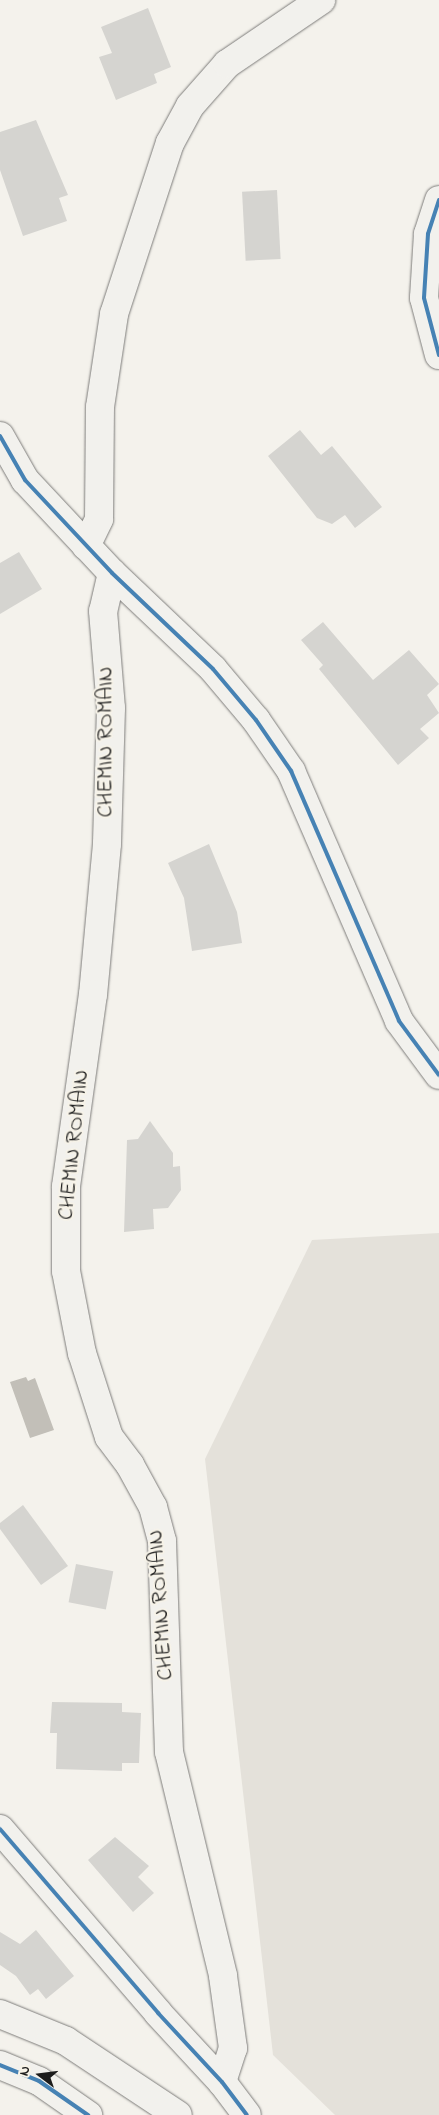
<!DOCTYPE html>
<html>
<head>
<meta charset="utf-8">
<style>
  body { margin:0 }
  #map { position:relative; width:439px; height:2115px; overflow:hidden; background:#f4f2ec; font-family:"Indie Flower",sans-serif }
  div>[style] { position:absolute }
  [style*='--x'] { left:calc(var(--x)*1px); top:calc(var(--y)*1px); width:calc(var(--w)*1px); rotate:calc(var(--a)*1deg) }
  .green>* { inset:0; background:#e4e1da }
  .water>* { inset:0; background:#c2bfb8 }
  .building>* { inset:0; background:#d5d4d0; transform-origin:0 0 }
  .roads { filter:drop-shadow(0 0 1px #7d7c7a) drop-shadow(0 0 1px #7d7c7a) }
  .minor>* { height:28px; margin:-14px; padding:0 14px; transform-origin:14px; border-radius:14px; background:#f2f1ed }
  .bus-1>* { height:4px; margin:-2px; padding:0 2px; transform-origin:2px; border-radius:2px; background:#4682b4 }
  span { translate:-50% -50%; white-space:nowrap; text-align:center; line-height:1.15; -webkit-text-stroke:4px #f7f3e8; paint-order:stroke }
  .street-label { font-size:22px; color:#1c1c1c }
  .north { position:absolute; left:15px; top:2050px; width:50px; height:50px; -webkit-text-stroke:4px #f7f3e8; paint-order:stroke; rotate:285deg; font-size:14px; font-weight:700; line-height:20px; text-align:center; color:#1c1c1c }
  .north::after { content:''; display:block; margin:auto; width:18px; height:22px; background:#1c1c1c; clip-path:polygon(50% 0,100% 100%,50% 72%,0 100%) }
</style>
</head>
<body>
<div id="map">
  <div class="green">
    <div style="clip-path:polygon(439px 1233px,439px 2115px,335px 2115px,273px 2055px,205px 1459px,312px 1240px)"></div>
  </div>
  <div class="water">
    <div style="clip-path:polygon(26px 1377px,28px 1381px,35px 1378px,54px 1430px,30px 1438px,10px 1382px)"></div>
  </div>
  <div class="building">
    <div style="clip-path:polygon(148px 8px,171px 67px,154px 74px,157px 83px,116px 100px,99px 57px,112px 53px,101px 27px)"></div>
    <div style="clip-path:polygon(36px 120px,68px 195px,59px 198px,67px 221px,23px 236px,0 170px,0 132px)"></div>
    <div style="left:277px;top:190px;width:69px;height:35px;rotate:87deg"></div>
    <div style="clip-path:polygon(300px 430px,321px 455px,332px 446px,382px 507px,355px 528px,345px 515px,332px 524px,317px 518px,268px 456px)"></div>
    <div style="clip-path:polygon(19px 552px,42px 589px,0 614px,0 563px)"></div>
    <div style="clip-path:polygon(323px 622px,373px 680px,409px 650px,439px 684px,427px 695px,439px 713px,420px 729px,429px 738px,398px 765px,319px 669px,323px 665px,301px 640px)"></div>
    <div style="clip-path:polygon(209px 844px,237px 912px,242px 943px,192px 951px,184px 898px,168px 863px)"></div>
    <div style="clip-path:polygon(150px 1121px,173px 1153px,173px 1167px,180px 1166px,181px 1190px,168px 1208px,153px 1209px,154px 1229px,124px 1232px,127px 1140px,138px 1139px)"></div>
    <div style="clip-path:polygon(23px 1505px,68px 1566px,41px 1585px,0 1529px,0 1523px)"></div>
    <div style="left:76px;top:1564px;width:38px;height:39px;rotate:11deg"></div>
    <div style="clip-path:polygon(52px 1702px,122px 1703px,122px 1712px,141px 1713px,139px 1763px,122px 1763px,122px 1771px,56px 1769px,57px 1733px,50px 1733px)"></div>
    <div style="clip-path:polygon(115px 1837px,149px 1866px,138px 1877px,154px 1893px,133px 1912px,88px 1860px)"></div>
    <div style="clip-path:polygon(36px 1930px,74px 1976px,46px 1999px,38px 1989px,30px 1995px,16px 1976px,0 1965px,0 1932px,20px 1944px)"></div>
  </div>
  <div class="roads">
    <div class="minor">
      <div style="--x:439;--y:200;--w:36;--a:108"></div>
      <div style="--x:428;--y:234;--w:64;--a:93.6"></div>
      <div style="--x:424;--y:298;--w:59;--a:75.3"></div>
      <div style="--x:0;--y:436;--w:51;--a:60.4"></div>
      <div style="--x:25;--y:480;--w:127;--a:46.9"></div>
      <div style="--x:112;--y:573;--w:139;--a:43.5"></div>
      <div style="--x:213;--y:669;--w:67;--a:49.9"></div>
      <div style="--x:256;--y:720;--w:62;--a:55.5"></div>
      <div style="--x:291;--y:771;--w:272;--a:66.6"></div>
      <div style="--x:399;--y:1021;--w:67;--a:53.5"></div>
      <div style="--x:86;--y:546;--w:30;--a:-64"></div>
      <div style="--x:99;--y:519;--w:112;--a:-89.5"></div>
      <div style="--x:100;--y:407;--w:94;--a:-81.4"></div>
      <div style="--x:114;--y:314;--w:180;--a:-71.9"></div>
      <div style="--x:170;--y:143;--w:42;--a:-61.6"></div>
      <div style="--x:190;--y:106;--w:56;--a:-48.6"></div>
      <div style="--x:227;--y:64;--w:114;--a:-34.2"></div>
      <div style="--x:112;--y:573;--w:39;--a:103"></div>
      <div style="--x:103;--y:611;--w:97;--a:85.3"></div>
      <div style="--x:111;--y:708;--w:136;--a:91.7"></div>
      <div style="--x:107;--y:844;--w:151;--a:95.3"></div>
      <div style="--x:93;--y:994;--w:195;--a:98"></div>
      <div style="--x:66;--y:1187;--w:84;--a:90"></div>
      <div style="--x:66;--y:1271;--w:84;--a:79"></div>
      <div style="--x:82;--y:1353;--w:88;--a:72.2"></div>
      <div style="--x:109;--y:1437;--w:35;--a:53"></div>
      <div style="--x:130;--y:1465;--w:48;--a:61.3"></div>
      <div style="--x:153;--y:1507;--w:35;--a:75"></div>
      <div style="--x:162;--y:1541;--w:211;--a:88.1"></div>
      <div style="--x:169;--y:1752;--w:230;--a:76.4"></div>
      <div style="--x:223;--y:1976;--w:73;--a:82.1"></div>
      <div style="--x:233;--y:2048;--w:36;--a:108"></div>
      <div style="--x:0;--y:1829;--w:243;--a:49.3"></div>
      <div style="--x:158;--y:2013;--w:94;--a:47.2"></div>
      <div style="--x:222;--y:2082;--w:41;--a:52.9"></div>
      <div style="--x:0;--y:2014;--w:71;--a:22.2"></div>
      <div style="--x:66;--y:2041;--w:134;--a:33.5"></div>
      <div style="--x:0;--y:2065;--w:42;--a:22.3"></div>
      <div style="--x:39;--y:2081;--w:60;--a:34.8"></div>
    </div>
  </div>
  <div class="bus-1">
    <div style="--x:439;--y:200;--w:36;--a:108"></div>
    <div style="--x:428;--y:234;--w:64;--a:93.6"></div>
    <div style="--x:424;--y:298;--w:59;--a:75.3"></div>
    <div style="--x:0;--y:436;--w:51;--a:60.4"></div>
    <div style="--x:25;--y:480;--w:127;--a:46.9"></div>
    <div style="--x:112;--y:573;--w:139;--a:43.5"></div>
    <div style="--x:213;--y:669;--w:67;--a:49.9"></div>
    <div style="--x:256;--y:720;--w:62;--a:55.5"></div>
    <div style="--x:291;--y:771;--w:272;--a:66.6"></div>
    <div style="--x:399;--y:1021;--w:67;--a:53.5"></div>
    <div style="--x:0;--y:1829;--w:243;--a:49.3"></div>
    <div style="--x:158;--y:2013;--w:94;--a:47.2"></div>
    <div style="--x:222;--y:2082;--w:41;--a:52.9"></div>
    <div style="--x:0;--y:2065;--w:42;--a:22.3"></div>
    <div style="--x:39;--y:2081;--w:60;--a:34.8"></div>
  </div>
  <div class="street-label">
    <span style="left:107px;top:742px;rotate:-90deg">CHEMIN ROMAIN</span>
    <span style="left:75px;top:1145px;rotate:-84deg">CHEMIN ROMAIN</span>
    <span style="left:162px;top:1605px;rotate:-94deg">CHEMIN ROMAIN</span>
  </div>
  <div class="north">N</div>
</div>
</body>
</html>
